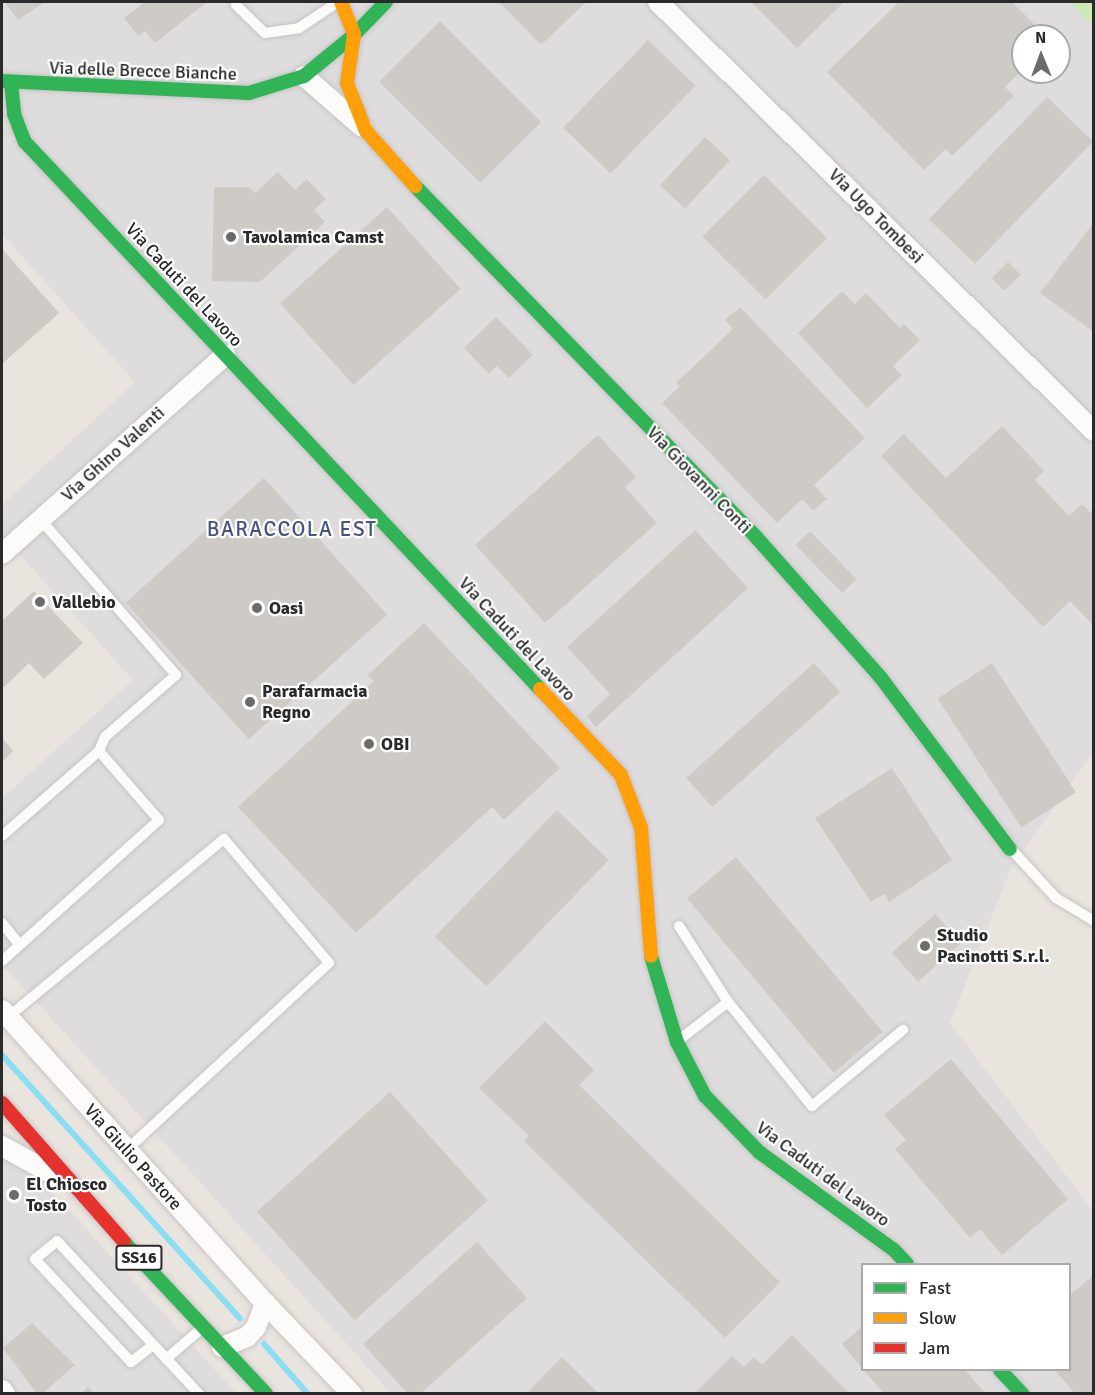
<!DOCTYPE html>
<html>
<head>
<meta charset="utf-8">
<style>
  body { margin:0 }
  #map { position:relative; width:1095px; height:1395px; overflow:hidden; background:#eae4de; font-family:Signika,sans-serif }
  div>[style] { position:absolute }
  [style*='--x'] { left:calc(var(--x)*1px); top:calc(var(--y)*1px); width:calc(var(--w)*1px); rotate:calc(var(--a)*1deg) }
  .industrial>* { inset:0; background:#dfdcde }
  .green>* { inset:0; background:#cce8b3 }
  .stream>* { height:6px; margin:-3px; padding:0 3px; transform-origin:3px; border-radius:3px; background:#8adef3 }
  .building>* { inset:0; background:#cecac6; transform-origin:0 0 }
  .roads { filter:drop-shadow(0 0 2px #c6c4c5) drop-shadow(0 0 2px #c6c4c5) }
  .lane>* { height:10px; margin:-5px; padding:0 5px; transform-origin:5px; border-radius:5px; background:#fcfbfa }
  .street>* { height:20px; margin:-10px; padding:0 10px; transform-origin:10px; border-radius:10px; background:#fcfbfa }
  .fast>* { height:14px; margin:-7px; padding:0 7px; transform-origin:7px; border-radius:7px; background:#30b455 }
  .slow>* { height:14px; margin:-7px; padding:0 7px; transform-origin:7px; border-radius:7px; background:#ff9f0a }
  .jam>* { height:14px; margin:-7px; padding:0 7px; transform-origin:7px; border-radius:7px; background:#e5322d }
  .dots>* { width:16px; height:16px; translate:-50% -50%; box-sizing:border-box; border:3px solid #fff; border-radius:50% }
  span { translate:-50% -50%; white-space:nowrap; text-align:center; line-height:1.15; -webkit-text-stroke:4.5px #fff; paint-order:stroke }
  .shield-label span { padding:2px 4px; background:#fff; border:2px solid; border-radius:4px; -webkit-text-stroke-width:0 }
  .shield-label { font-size:16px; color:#2a2a2a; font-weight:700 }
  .street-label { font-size:18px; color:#2a2a2a }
  .poi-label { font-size:18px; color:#2a2a2a; font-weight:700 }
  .left { translate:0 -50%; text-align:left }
  .quarter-label { font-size:21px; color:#455380; letter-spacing:1.5px }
  .frame { position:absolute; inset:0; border:3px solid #2a2a2a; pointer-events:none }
  .legend { position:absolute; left:861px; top:1263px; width:210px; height:108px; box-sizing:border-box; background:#fff; border:2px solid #aaa; margin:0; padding:8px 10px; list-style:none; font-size:18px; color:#2a2a2a }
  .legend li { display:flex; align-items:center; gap:12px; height:30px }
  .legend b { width:30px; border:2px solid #aaa }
  .north { position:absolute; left:1011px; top:24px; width:60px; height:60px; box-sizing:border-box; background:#fff; border:2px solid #aaa; border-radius:50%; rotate:359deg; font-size:16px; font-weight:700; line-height:24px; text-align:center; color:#2a2a2a }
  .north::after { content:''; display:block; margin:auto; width:21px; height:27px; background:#6d6b69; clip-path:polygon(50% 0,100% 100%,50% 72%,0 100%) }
</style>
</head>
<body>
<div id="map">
  <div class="industrial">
    <div style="clip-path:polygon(evenodd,2px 2px,1070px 2px,1093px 26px,1093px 753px,1011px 868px,950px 1023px,1093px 1211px,1093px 1393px,391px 1393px,2px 964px,2px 798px,133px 680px,2px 535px,2px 505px,135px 382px,2px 234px,2px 2px,1023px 36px,1059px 36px,1059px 72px,1023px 72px,1023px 36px,2px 2px,862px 1264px,1070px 1264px,1070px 1370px,862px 1370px,862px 1264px)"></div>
    <div style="clip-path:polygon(2px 1155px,34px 1172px,236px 1393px,2px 1393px)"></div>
  </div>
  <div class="green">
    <div style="clip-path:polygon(1070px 2px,1093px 2px,1093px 26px)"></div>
  </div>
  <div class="stream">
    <div style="--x:2;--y:1055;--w:355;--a:47.9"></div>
    <div style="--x:264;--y:1344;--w:67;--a:48.7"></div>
  </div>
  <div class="building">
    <div style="clip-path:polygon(5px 2px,45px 2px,18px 20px)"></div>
    <div style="clip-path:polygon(145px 2px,207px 2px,155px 43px,145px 31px,138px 36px,124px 18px)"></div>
    <div style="clip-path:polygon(499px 2px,586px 2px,541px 45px)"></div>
    <div style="clip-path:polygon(751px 2px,844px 2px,797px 48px)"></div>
    <div style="clip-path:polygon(899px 2px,1012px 2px,1046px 36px,1023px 36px,1023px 69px,1005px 87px,1014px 96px,952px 156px,946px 149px,924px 170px,827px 72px)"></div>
    <div style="left:440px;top:21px;width:143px;height:86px;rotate:45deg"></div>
    <div style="left:648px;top:40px;width:66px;height:122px;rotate:44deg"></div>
    <div style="left:1047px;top:97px;width:64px;height:170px;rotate:44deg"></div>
    <div style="left:705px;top:137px;width:34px;height:66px;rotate:43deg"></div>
    <div style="clip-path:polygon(278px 172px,295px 190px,307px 179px,326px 199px,314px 210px,325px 222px,260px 282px,212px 281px,214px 187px,249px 187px,255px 193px)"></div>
    <div style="left:764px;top:175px;width:89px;height:87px;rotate:45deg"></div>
    <div style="left:387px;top:207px;width:110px;height:144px;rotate:48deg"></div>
    <div style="clip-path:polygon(1094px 222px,1094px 332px,1040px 293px)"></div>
    <div style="clip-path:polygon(2px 249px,59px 313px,2px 364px)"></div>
    <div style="left:1008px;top:262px;width:18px;height:23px;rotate:45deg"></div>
    <div style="clip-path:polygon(842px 291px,855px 304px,866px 293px,900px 328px,904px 324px,920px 340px,893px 366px,902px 375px,867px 408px,798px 333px)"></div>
    <div style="clip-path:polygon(740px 307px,865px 438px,814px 485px,827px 499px,813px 511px,802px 499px,777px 523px,662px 403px,680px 386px,676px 383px,733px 329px,725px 320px)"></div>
    <div style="clip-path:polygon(496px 317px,533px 355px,509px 378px,497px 366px,489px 374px,464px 348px)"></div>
    <div style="clip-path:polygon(1002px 426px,1044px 471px,1035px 480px,1069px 516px,1082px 504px,1094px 516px,1094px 626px,1070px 601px,1043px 627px,881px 456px,904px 434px,946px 478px)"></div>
    <div style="clip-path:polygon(598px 435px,636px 477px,625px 487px,657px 523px,545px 623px,475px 545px)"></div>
    <div style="left:264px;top:478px;width:184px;height:186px;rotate:48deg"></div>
    <div style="clip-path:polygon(695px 530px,748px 588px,596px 727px,587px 716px,610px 694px,567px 647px)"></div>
    <div style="left:810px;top:531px;width:67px;height:20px;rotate:46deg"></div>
    <div style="clip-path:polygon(34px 591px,83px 643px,44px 679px,29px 663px,2px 689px,2px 621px)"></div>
    <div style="clip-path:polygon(424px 623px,560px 768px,504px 820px,492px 807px,356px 933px,238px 807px,374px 681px,368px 675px)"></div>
    <div style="left:814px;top:663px;width:39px;height:172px;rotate:48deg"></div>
    <div style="left:992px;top:663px;width:154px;height:65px;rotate:57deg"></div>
    <div style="clip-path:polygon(2px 738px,13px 751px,2px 762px)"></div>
    <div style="clip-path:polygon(892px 768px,952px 860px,889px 902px,884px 894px,871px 902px,815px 818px)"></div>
    <div style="left:557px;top:810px;width:72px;height:176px;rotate:44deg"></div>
    <div style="left:736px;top:857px;width:228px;height:64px;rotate:50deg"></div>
    <div style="left:935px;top:914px;width:39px;height:58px;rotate:48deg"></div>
    <div style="clip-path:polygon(545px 1021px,594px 1070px,579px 1085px,780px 1282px,725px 1338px,524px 1141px,529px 1136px,479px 1088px)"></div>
    <div style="clip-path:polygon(951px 1059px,1068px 1199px,1002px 1255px,980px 1229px,970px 1238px,895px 1149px,906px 1140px,884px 1115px)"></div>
    <div style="left:390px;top:1092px;width:146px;height:179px;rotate:48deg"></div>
    <div style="clip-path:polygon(477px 1242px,527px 1298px,420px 1394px,408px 1394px,363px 1344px)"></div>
    <div style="clip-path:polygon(1094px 1275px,1094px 1394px,1075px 1394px,1055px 1370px,1070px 1370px,1070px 1295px)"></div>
    <div style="clip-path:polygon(32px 1323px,75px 1365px,42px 1394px,37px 1394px,3px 1348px)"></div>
    <div style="clip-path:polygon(862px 1327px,862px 1368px,842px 1344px)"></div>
    <div style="clip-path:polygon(792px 1335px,850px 1394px,694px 1394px,732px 1356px,744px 1367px,754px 1357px,762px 1365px)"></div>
    <div style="clip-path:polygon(562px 1357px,599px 1394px,526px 1394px)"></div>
    <div style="clip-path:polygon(864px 1370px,965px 1370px,986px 1394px,884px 1394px)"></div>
    <div style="clip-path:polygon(88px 1387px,94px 1394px,81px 1394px)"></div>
  </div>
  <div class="roads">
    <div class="lane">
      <div style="--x:236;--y:5;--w:40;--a:44"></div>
      <div style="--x:265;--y:33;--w:34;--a:-8"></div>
      <div style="--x:299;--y:28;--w:47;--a:-33.7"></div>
      <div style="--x:40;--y:519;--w:207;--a:48.9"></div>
      <div style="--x:176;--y:675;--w:94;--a:138.9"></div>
      <div style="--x:105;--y:737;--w:15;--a:113"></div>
      <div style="--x:2;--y:836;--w:129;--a:-41.2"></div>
      <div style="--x:99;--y:751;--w:91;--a:49"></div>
      <div style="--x:159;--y:820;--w:211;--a:138.1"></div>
      <div style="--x:1011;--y:849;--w:67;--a:47.4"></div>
      <div style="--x:1056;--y:898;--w:44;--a:31.2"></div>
      <div style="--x:2;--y:923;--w:28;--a:51"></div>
      <div style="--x:679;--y:926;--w:90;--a:57.2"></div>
      <div style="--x:728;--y:1002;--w:134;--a:51.1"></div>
      <div style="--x:812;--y:1106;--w:119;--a:-39.9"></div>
      <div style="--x:8;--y:1017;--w:280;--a:-39.5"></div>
      <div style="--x:224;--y:839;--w:162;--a:49.7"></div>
      <div style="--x:329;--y:963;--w:276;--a:137.3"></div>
      <div style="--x:679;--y:1040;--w:62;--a:-37.8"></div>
      <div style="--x:153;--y:1345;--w:28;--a:142"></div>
      <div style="--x:131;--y:1362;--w:141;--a:-133"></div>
      <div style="--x:35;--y:1259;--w:28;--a:-39"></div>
      <div style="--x:57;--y:1241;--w:209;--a:47.1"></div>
      <div style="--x:166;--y:1359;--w:48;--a:-40.7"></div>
    </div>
    <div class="street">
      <div style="--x:658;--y:2;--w:612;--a:44.54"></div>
      <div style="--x:304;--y:76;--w:77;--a:41.3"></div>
      <div style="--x:2;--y:554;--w:299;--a:-41.7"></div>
      <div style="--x:2;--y:1010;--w:394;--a:48.1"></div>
      <div style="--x:265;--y:1303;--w:126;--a:46.3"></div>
      <div style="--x:2;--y:1146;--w:60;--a:29.1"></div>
      <div style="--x:222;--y:1347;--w:27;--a:-22"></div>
      <div style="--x:247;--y:1337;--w:13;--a:-48"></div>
      <div style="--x:256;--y:1327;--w:26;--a:-69"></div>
      <div style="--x:2;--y:1390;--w:5;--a:53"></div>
    </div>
    <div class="fast">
      <div style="--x:2;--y:81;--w:247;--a:2.8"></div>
      <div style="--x:249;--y:93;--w:58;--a:-17.2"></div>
      <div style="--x:304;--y:76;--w:65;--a:-39.4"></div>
      <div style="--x:354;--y:35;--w:46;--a:-45.9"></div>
      <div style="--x:11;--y:83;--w:31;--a:84"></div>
      <div style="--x:14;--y:114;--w:30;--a:69"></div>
      <div style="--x:25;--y:142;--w:751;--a:46.73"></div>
      <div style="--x:415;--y:186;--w:489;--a:45.8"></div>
      <div style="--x:756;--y:537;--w:188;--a:48.4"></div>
      <div style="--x:881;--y:678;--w:214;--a:53"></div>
      <div style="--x:651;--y:956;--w:90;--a:73.2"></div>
      <div style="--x:677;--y:1042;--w:61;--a:62.6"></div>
      <div style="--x:705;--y:1096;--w:78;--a:46"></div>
      <div style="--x:759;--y:1152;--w:167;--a:36"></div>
      <div style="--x:894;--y:1250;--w:19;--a:47"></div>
      <div style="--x:124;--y:1242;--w:208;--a:46.9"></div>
      <div style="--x:1000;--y:1370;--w:33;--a:47"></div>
    </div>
    <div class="slow">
      <div style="--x:341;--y:2;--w:35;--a:68"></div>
      <div style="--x:354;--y:35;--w:49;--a:98.3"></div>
      <div style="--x:347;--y:83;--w:52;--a:68.4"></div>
      <div style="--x:366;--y:131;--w:74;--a:48.3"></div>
      <div style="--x:540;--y:689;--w:118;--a:46.7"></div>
      <div style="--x:621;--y:775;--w:57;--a:69.3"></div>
      <div style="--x:641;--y:828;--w:128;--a:85.5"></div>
    </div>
    <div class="jam">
      <div style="--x:2;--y:1103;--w:185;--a:48.7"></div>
    </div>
  </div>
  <div class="dots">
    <div style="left:231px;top:237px;background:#6d6b69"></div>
    <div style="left:40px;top:602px;background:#6d6b69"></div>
    <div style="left:257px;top:608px;background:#6d6b69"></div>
    <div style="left:250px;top:702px;background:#6d6b69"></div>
    <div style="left:369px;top:744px;background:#6d6b69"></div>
    <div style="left:925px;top:946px;background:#6d6b69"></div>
    <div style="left:14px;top:1195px;background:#6d6b69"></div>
  </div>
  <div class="shield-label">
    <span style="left:139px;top:1258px">SS16</span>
  </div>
  <div class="street-label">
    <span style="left:143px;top:71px;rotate:2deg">Via delle Brecce Bianche</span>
    <span style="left:876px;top:216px;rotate:45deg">Via Ugo Tombesi</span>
    <span style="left:184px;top:285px;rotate:47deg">Via Caduti del Lavoro</span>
    <span style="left:113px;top:454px;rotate:-42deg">Via Ghino Valenti</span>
    <span style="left:699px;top:480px;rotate:46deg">Via Giovanni Conti</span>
    <span style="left:517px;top:639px;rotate:47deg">Via Caduti del Lavoro</span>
    <span style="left:133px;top:1157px;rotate:48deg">Via Giulio Pastore</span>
    <span style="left:823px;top:1174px;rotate:37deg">Via Caduti del Lavoro</span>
  </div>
  <div class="poi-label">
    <span class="left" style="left:243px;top:237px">Tavolamica Camst</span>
    <span class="left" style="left:52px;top:602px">Vallebio</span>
    <span class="left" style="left:269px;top:608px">Oasi</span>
    <span class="left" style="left:262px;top:702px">Parafarmacia<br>Regno</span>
    <span class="left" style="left:381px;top:744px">OBI</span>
    <span class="left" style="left:937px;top:946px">Studio<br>Pacinotti S.r.l.</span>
    <span class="left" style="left:26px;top:1195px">El Chiosco<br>Tosto</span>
  </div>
  <div class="quarter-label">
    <span style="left:292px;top:529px">BARACCOLA EST</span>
  </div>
  <div class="frame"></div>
  <ul class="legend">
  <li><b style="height:8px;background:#30b455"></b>Fast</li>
  <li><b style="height:8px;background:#ff9f0a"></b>Slow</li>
  <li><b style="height:8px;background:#e5322d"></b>Jam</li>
  </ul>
  <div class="north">N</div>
</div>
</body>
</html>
